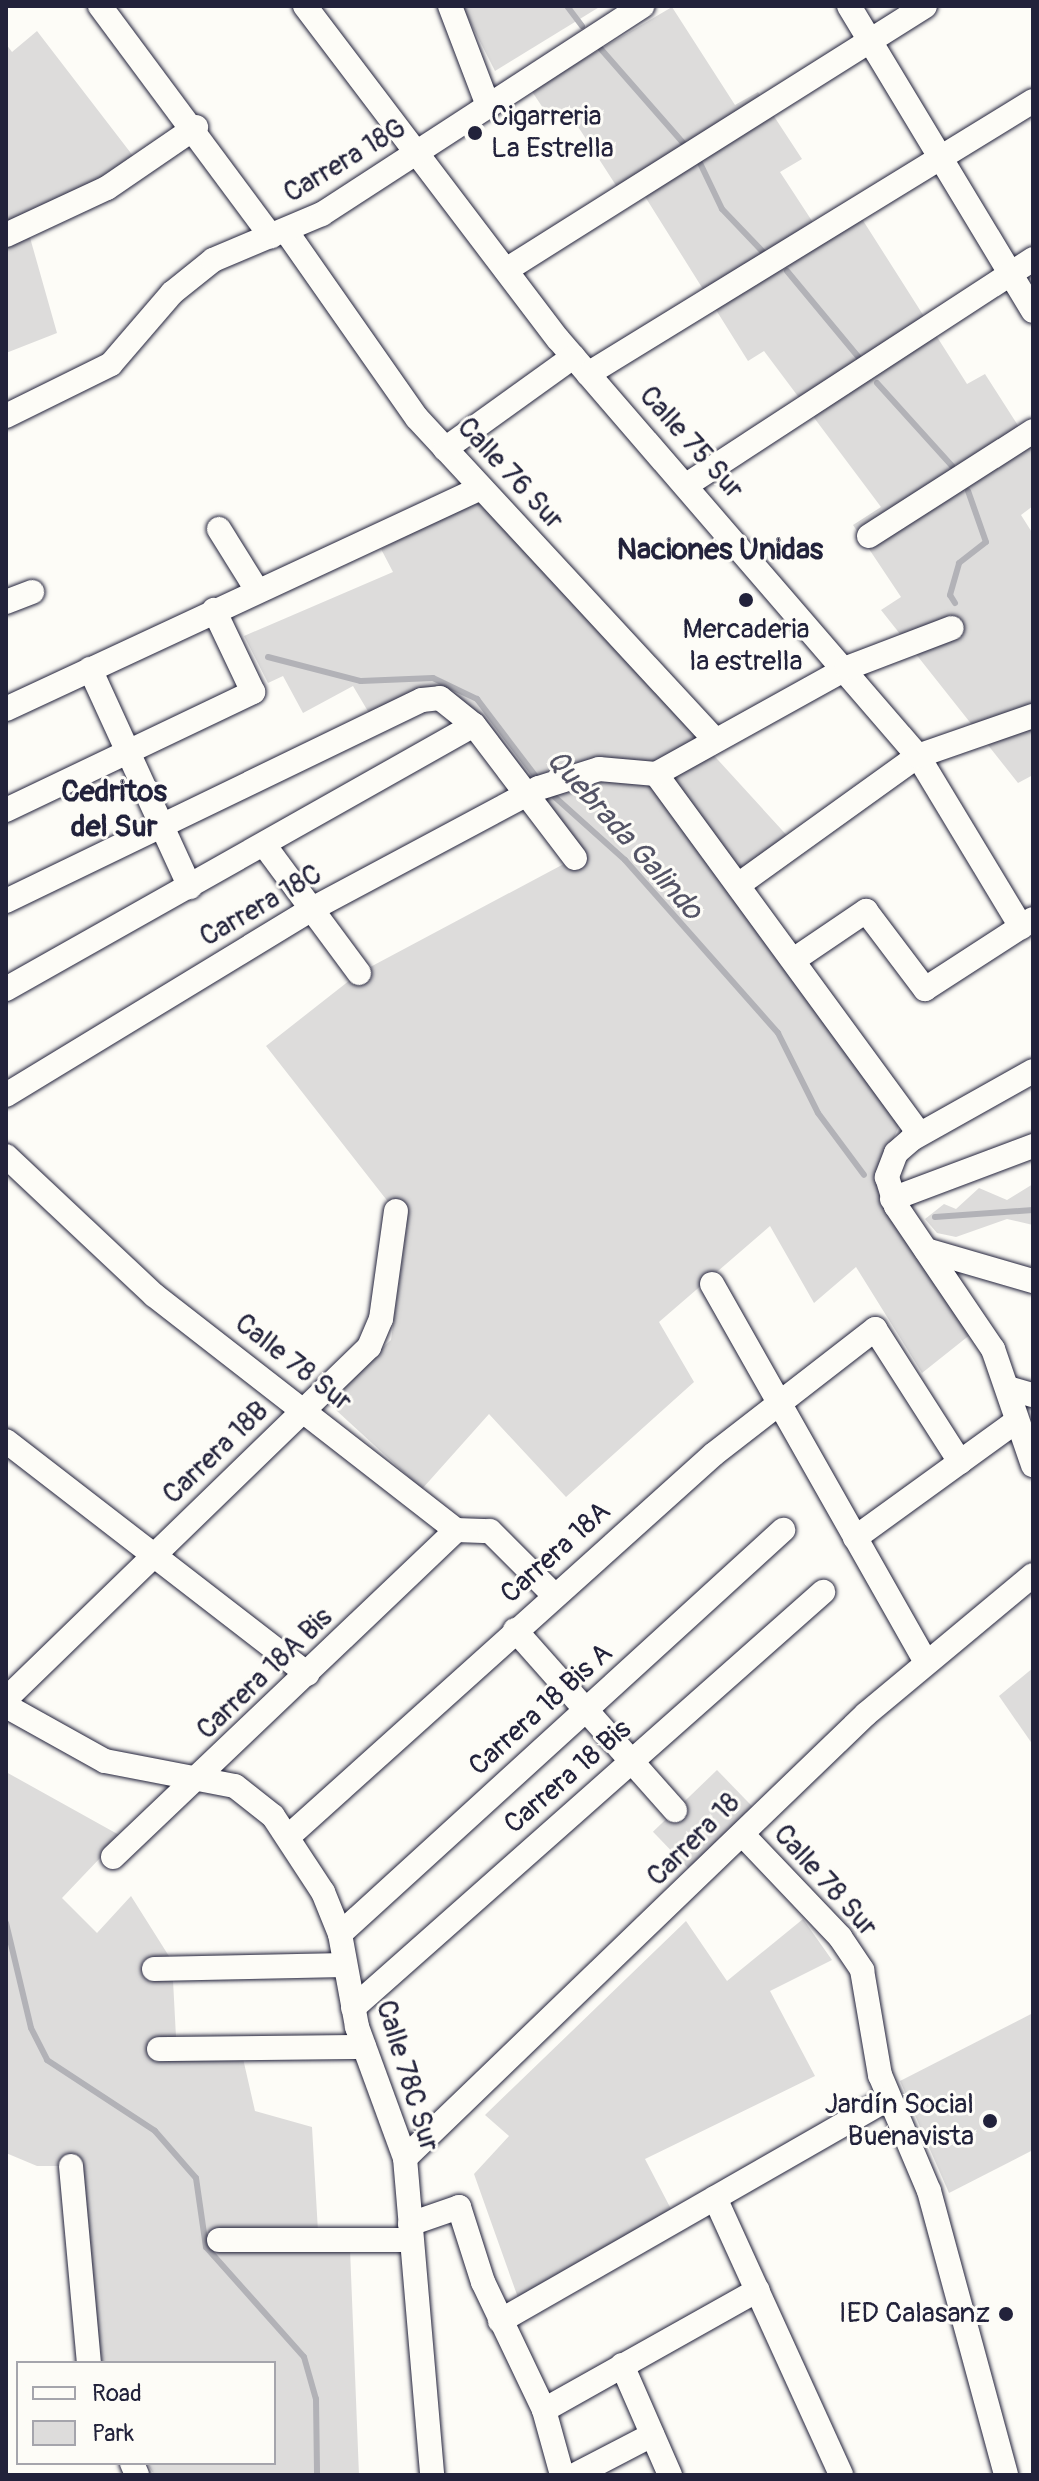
<!DOCTYPE html>
<html>
<head>
<meta charset="utf-8">
<style>
  body { margin:0 }
  #map { position:relative; width:1039px; height:2481px; overflow:hidden; background:#fdfcf7; font-family:Pangolin,sans-serif }
  div>[style] { position:absolute }
  [style*='--x'] { left:calc(var(--x)*1px); top:calc(var(--y)*1px); width:calc(var(--w)*1px); rotate:calc(var(--a)*1deg) }
  .green>* { inset:0; background:#dddcdb; transform-origin:0 0 }
  .stream>* { height:6px; margin:-3px; padding:0 3px; transform-origin:3px; border-radius:3px; background:#b2b2b7 }
  .roads { filter:drop-shadow(0 0 2px #22223b) drop-shadow(0 0 2px #22223b) }
  .minor>* { height:24px; margin:-12px; padding:0 12px; transform-origin:12px; border-radius:12px; background:#fdfcf7 }
  .dots>* { width:22px; height:22px; translate:-50% -50%; box-sizing:border-box; border:4px solid #fdfcf7; border-radius:50% }
  span { translate:-50% -50%; white-space:nowrap; text-align:center; line-height:1.15; -webkit-text-stroke:6px #fdfcf7; paint-order:stroke }
  .poi-label { font-size:28px; color:#22223b }
  .left { translate:0 -50%; text-align:left }
  .right { translate:-100% -50%; text-align:right }
  .street-label { font-size:28px; color:#22223b }
  .neighbourhood-label { font-size:30px; color:#22223b; font-weight:700 }
  .water-label { font-size:30px; color:#545466; font-style:italic }
  .frame { position:absolute; inset:0; border:8px solid #22223b; pointer-events:none }
  .legend { position:absolute; left:16px; top:2361px; width:260px; height:104px; box-sizing:border-box; background:#fdfcf7; border:2px solid #a5a5ac; margin:0; padding:10px 14px; list-style:none; font-size:24px; color:#22223b }
  .legend li { display:flex; align-items:center; gap:16px; height:40px }
  .legend b { width:40px; border:2px solid #a5a5ac }
</style>
</head>
<body>
<div id="map">
  <div class="green">
    <div style="clip-path:polygon(462px 6px,601px 6px,495px 71px)"></div>
    <div style="clip-path:polygon(672px 7px,735px 105px,758px 92px,802px 159px,780px 172px,814px 224px,850px 200px,967px 384px,985px 374px,1033px 449px,1033px 506px,1021px 515px,1033px 534px,1033px 775px,1018px 783px,881px 610px,901px 597px,853px 525px,881px 507px,764px 351px,748px 361px,634px 179px,617px 187px,566px 108px,549px 117px,531px 90px)"></div>
    <div style="clip-path:polygon(37px 31px,140px 165px,27px 227px,57px 333px,6px 353px,6px 44px,12px 52px)"></div>
    <div style="clip-path:polygon(478px 497px,792px 841px,734px 883px,900px 1123px,877px 1178px,971px 1334px,922px 1373px,856px 1267px,814px 1303px,770px 1226px,659px 1322px,694px 1382px,566px 1497px,489px 1414px,422px 1489px,325px 1400px,391px 1340px,407px 1226px,266px 1046px,359px 973px,575px 858px,528px 780px,420px 692px,369px 713px,353px 686px,303px 713px,283px 676px,268px 683px,244px 636px,393px 572px,381px 549px)"></div>
    <div style="clip-path:polygon(1033px 1184px,1033px 1225px,1007px 1219px,956px 1237px,937px 1233px,925px 1219px,944px 1204px,956px 1209px,979px 1188px,1007px 1200px)"></div>
    <div style="clip-path:polygon(1033px 1668px,1033px 1745px,999px 1696px)"></div>
    <div style="left:717px;top:1770px;width:55px;height:89px;rotate:46deg"></div>
    <div style="clip-path:polygon(6px 1772px,121px 1836px,62px 1898px,97px 1933px,131px 1896px,172px 1961px,177px 2056px,242px 2054px,255px 2111px,312px 2127px,319px 2249px,350px 2249px,359px 2475px,154px 2475px,147px 2463px,274px 2463px,274px 2363px,102px 2363px,77px 2166px,37px 2166px,6px 2153px)"></div>
    <div style="clip-path:polygon(803px 1919px,832px 1960px,770px 1991px,815px 2076px,645px 2159px,671px 2209px,522px 2309px,474px 2174px,509px 2136px,485px 2115px,686px 1921px,727px 1981px)"></div>
    <div style="clip-path:polygon(1033px 2013px,1033px 2150px,949px 2193px,900px 2081px)"></div>
  </div>
  <div class="stream">
    <div style="--x:567;--y:6;--w:25;--a:53"></div>
    <div style="--x:600;--y:48;--w:128;--a:48.8"></div>
    <div style="--x:700;--y:163;--w:51;--a:64.4"></div>
    <div style="--x:722;--y:209;--w:62;--a:46.3"></div>
    <div style="--x:787;--y:271;--w:116;--a:50.3"></div>
    <div style="--x:877;--y:383;--w:112;--a:47.9"></div>
    <div style="--x:955;--y:603;--w:9;--a:-122"></div>
    <div style="--x:950;--y:595;--w:33;--a:-74"></div>
    <div style="--x:959;--y:563;--w:34;--a:-38"></div>
    <div style="--x:986;--y:542;--w:54;--a:-109.4"></div>
    <div style="--x:268;--y:657;--w:96;--a:14.5"></div>
    <div style="--x:361;--y:681;--w:72;--a:-2.4"></div>
    <div style="--x:433;--y:678;--w:49;--a:25.5"></div>
    <div style="--x:477;--y:699;--w:104;--a:52.8"></div>
    <div style="--x:547;--y:790;--w:105;--a:41.9"></div>
    <div style="--x:625;--y:860;--w:231;--a:48.5"></div>
    <div style="--x:778;--y:1033;--w:89;--a:63.4"></div>
    <div style="--x:818;--y:1113;--w:77;--a:53.4"></div>
    <div style="--x:935;--y:1217;--w:98;--a:-4.1"></div>
    <div style="--x:6;--y:1923;--w:108;--a:76.6"></div>
    <div style="--x:31;--y:2028;--w:36;--a:63"></div>
    <div style="--x:47;--y:2060;--w:129;--a:33.3"></div>
    <div style="--x:155;--y:2131;--w:62;--a:48.9"></div>
    <div style="--x:196;--y:2178;--w:70;--a:81.8"></div>
    <div style="--x:206;--y:2247;--w:147;--a:48.3"></div>
    <div style="--x:304;--y:2357;--w:44;--a:74.1"></div>
    <div style="--x:316;--y:2399;--w:76;--a:89.2"></div>
  </div>
  <div class="roads">
    <div class="minor">
      <div style="--x:100;--y:6;--w:287;--a:53.4"></div>
      <div style="--x:305;--y:6;--w:418;--a:52.8"></div>
      <div style="--x:558;--y:339;--w:551;--a:49.2"></div>
      <div style="--x:918;--y:756;--w:200;--a:58.9"></div>
      <div style="--x:450;--y:6;--w:104;--a:69.1"></div>
      <div style="--x:849;--y:6;--w:356;--a:58.9"></div>
      <div style="--x:286;--y:231;--w:228;--a:55"></div>
      <div style="--x:417;--y:418;--w:437;--a:47.2"></div>
      <div style="--x:6;--y:235;--w:111;--a:-25"></div>
      <div style="--x:107;--y:188;--w:108;--a:-34.4"></div>
      <div style="--x:506;--y:270;--w:495;--a:-32.2"></div>
      <div style="--x:588;--y:374;--w:522;--a:-31.53"></div>
      <div style="--x:6;--y:416;--w:117;--a:-26.3"></div>
      <div style="--x:111;--y:364;--w:94;--a:-49.3"></div>
      <div style="--x:172;--y:293;--w:53;--a:-38.8"></div>
      <div style="--x:213;--y:260;--w:118;--a:-22.9"></div>
      <div style="--x:322;--y:214;--w:382;--a:-33"></div>
      <div style="--x:445;--y:449;--w:158;--a:-35.7"></div>
      <div style="--x:688;--y:484;--w:412;--a:-33.1"></div>
      <div style="--x:219;--y:529;--w:72;--a:58.1"></div>
      <div style="--x:869;--y:536;--w:195;--a:-32.6"></div>
      <div style="--x:6;--y:602;--w:28;--a:-21"></div>
      <div style="--x:90;--y:669;--w:240;--a:65.4"></div>
      <div style="--x:6;--y:709;--w:524;--a:-24.95"></div>
      <div style="--x:656;--y:774;--w:446;--a:53.8"></div>
      <div style="--x:6;--y:810;--w:274;--a:-25.5"></div>
      <div style="--x:253;--y:692;--w:91;--a:-115.4"></div>
      <div style="--x:265;--y:846;--w:158;--a:53.5"></div>
      <div style="--x:741;--y:883;--w:218;--a:-35.7"></div>
      <div style="--x:918;--y:756;--w:122;--a:-19.2"></div>
      <div style="--x:6;--y:901;--w:462;--a:-25.8"></div>
      <div style="--x:422;--y:700;--w:18;--a:-6"></div>
      <div style="--x:440;--y:698;--w:43;--a:38.5"></div>
      <div style="--x:474;--y:725;--w:167;--a:52.8"></div>
      <div style="--x:795;--y:959;--w:86;--a:-34.1"></div>
      <div style="--x:866;--y:911;--w:98;--a:52.9"></div>
      <div style="--x:925;--y:989;--w:129;--a:-32.9"></div>
      <div style="--x:6;--y:989;--w:537;--a:-29.43"></div>
      <div style="--x:1033;--y:1071;--w:139;--a:150.7"></div>
      <div style="--x:912;--y:1139;--w:21;--a:139"></div>
      <div style="--x:896;--y:1153;--w:26;--a:111"></div>
      <div style="--x:887;--y:1177;--w:30;--a:73"></div>
      <div style="--x:896;--y:1206;--w:173;--a:55.9"></div>
      <div style="--x:993;--y:1349;--w:123;--a:71"></div>
      <div style="--x:6;--y:1095;--w:358;--a:-31.3"></div>
      <div style="--x:312;--y:909;--w:257;--a:-28.1"></div>
      <div style="--x:539;--y:788;--w:63;--a:-17.6"></div>
      <div style="--x:599;--y:769;--w:57;--a:5"></div>
      <div style="--x:656;--y:774;--w:218;--a:-29"></div>
      <div style="--x:847;--y:668;--w:112;--a:-20.9"></div>
      <div style="--x:6;--y:1156;--w:203;--a:43.2"></div>
      <div style="--x:154;--y:1295;--w:383;--a:37.9"></div>
      <div style="--x:456;--y:1530;--w:34;--a:2"></div>
      <div style="--x:490;--y:1531;--w:89;--a:45"></div>
      <div style="--x:892;--y:1199;--w:151;--a:-20.6"></div>
      <div style="--x:926;--y:1250;--w:111;--a:16.2"></div>
      <div style="--x:712;--y:1284;--w:433;--a:60.5"></div>
      <div style="--x:1008;--y:1388;--w:26;--a:16"></div>
      <div style="--x:6;--y:1441;--w:381;--a:37.7"></div>
      <div style="--x:855;--y:1538;--w:198;--a:-35.9"></div>
      <div style="--x:515;--y:1630;--w:241;--a:48.4"></div>
      <div style="--x:6;--y:1699;--w:506;--a:-44.12"></div>
      <div style="--x:369;--y:1347;--w:30;--a:-67"></div>
      <div style="--x:381;--y:1319;--w:109;--a:-82.1"></div>
      <div style="--x:6;--y:1706;--w:113;--a:29.1"></div>
      <div style="--x:105;--y:1761;--w:132;--a:10.9"></div>
      <div style="--x:235;--y:1786;--w:48;--a:38.3"></div>
      <div style="--x:273;--y:1816;--w:91;--a:56.7"></div>
      <div style="--x:323;--y:1892;--w:45;--a:68"></div>
      <div style="--x:340;--y:1934;--w:95;--a:79.6"></div>
      <div style="--x:357;--y:2027;--w:140;--a:69.9"></div>
      <div style="--x:405;--y:2158;--w:318;--a:85.1"></div>
      <div style="--x:743;--y:1835;--w:141;--a:46.4"></div>
      <div style="--x:840;--y:1937;--w:40;--a:56"></div>
      <div style="--x:862;--y:1970;--w:107;--a:80.3"></div>
      <div style="--x:880;--y:2075;--w:126;--a:67.1"></div>
      <div style="--x:929;--y:2191;--w:294;--a:74.8"></div>
      <div style="--x:289;--y:1836;--w:571;--a:-41.95"></div>
      <div style="--x:714;--y:1454;--w:204;--a:-37.8"></div>
      <div style="--x:875;--y:1329;--w:158;--a:57.4"></div>
      <div style="--x:113;--y:1857;--w:474;--a:-43.6"></div>
      <div style="--x:340;--y:1934;--w:600;--a:-42.36"></div>
      <div style="--x:154;--y:1969;--w:191;--a:-1.2"></div>
      <div style="--x:353;--y:2008;--w:628;--a:-41.51"></div>
      <div style="--x:159;--y:2049;--w:205;--a:-0.6"></div>
      <div style="--x:405;--y:2158;--w:640;--a:-43.92"></div>
      <div style="--x:866;--y:1714;--w:217;--a:-39.8"></div>
      <div style="--x:71;--y:2166;--w:198;--a:84.8"></div>
      <div style="--x:715;--y:2198;--w:304;--a:65.5"></div>
      <div style="--x:410;--y:2224;--w:52;--a:-19.1"></div>
      <div style="--x:459;--y:2207;--w:79;--a:72.3"></div>
      <div style="--x:483;--y:2282;--w:142;--a:64.5"></div>
      <div style="--x:544;--y:2410;--w:67;--a:74.5"></div>
      <div style="--x:219;--y:2240;--w:192;--a:0"></div>
      <div style="--x:500;--y:2321;--w:448;--a:-29.8"></div>
      <div style="--x:622;--y:2365;--w:120;--a:66.4"></div>
      <div style="--x:544;--y:2410;--w:245;--a:-29.3"></div>
      <div style="--x:132;--y:2463;--w:13;--a:67"></div>
      <div style="--x:575;--y:2475;--w:87;--a:-27.5"></div>
    </div>
  </div>
  <div class="dots">
    <div style="left:475px;top:133px;background:#22223b"></div>
    <div style="left:746px;top:600px;background:#22223b"></div>
    <div style="left:990px;top:2121px;background:#22223b"></div>
    <div style="left:1006px;top:2314px;background:#22223b"></div>
  </div>
  <div class="poi-label">
    <span class="left" style="left:491px;top:133px">Cigarreria<br>La Estrella</span>
    <span style="left:746px;top:646px">Mercaderia<br>la estrella</span>
    <span class="right" style="left:974px;top:2121px">Jardín Social<br>Buenavista</span>
    <span class="right" style="left:990px;top:2314px">IED Calasanz</span>
  </div>
  <div class="street-label">
    <span style="left:345px;top:161px;rotate:-31deg">Carrera 18G</span>
    <span style="left:691px;top:443px;rotate:48deg">Calle 75 Sur</span>
    <span style="left:510px;top:474px;rotate:47deg">Calle 76 Sur</span>
    <span style="left:261px;top:906px;rotate:-30deg">Carrera 18C</span>
    <span style="left:293px;top:1363px;rotate:38deg">Calle 78 Sur</span>
    <span style="left:216px;top:1453px;rotate:-44deg">Carrera 18B</span>
    <span style="left:556px;top:1553px;rotate:-42deg">Carrera 18A</span>
    <span style="left:265px;top:1674px;rotate:-44deg">Carrera 18A Bis</span>
    <span style="left:541px;top:1710px;rotate:-42deg">Carrera 18 Bis A</span>
    <span style="left:568px;top:1777px;rotate:-41deg">Carrera 18 Bis</span>
    <span style="left:694px;top:1840px;rotate:-45deg">Carrera 18</span>
    <span style="left:825px;top:1881px;rotate:48deg">Calle 78 Sur</span>
    <span style="left:407px;top:2076px;rotate:73deg">Calle 78C Sur</span>
  </div>
  <div class="neighbourhood-label">
    <span style="left:720px;top:550px">Naciones Unidas</span>
    <span style="left:114px;top:809px">Cedritos<br>del Sur</span>
  </div>
  <div class="water-label">
    <span style="left:624px;top:835px;rotate:48deg">Quebrada Galindo</span>
  </div>
  <div class="frame"></div>
  <ul class="legend">
  <li><b style="height:10px;background:#fdfcf7"></b>Road</li>
  <li><b style="height:22px;background:#dddcdb"></b>Park</li>
  </ul>
</div>
</body>
</html>
